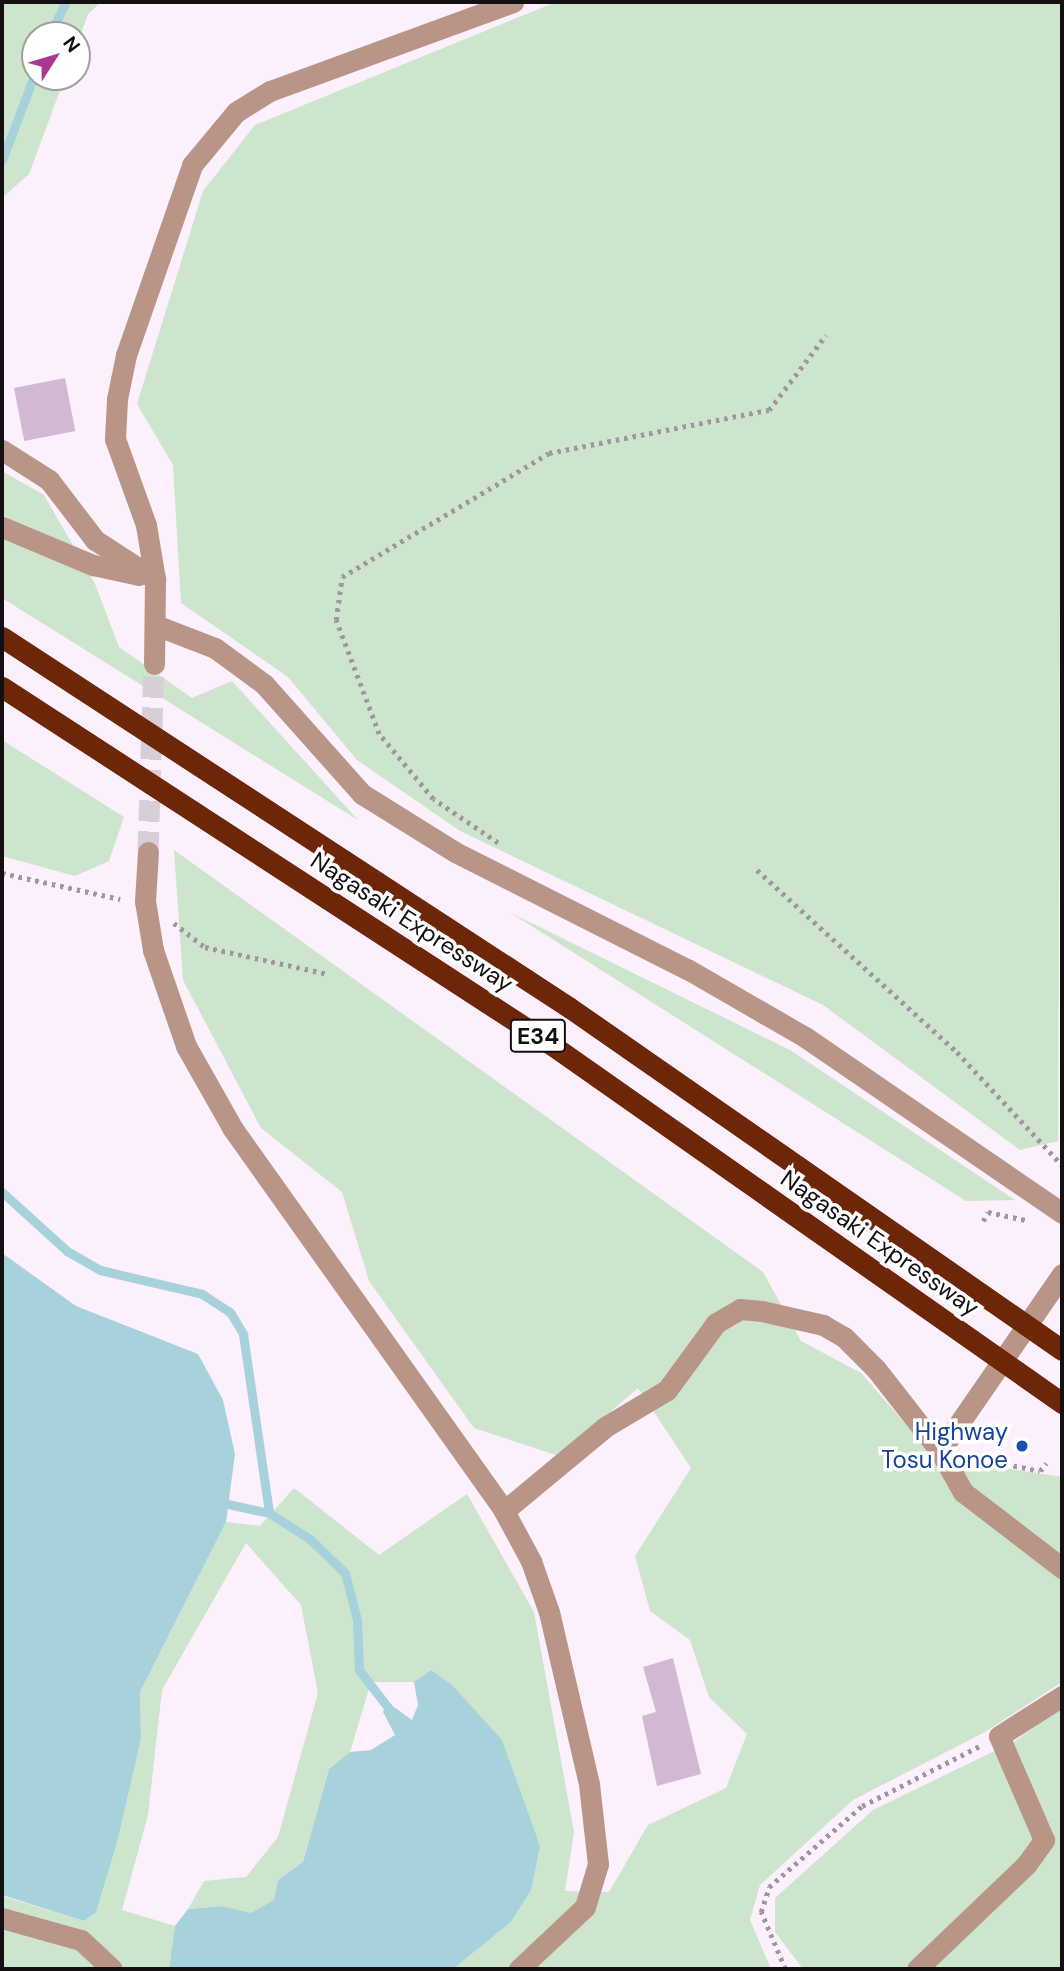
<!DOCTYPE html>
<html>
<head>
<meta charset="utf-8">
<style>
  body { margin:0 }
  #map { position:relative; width:1064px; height:1971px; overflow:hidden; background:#fbf0fb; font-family:"DM Sans",sans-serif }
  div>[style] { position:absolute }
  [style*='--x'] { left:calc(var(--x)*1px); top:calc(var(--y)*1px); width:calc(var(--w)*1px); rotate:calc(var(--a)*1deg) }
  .green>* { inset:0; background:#cce5cc }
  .water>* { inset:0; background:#a7d2dc }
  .stream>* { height:9px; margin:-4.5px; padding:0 4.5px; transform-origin:4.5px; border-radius:4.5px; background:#a7d2dc }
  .building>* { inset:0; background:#d3b8d3; transform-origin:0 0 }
  .minor-tunnel>* { height:21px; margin-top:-10.5px; transform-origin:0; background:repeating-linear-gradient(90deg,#d8ced8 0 21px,transparent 0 31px) }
  .path>* { height:4.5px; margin-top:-2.25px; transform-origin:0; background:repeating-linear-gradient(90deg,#9f979f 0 3.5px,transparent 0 8.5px) }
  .minor>* { height:21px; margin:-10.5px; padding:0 10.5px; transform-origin:10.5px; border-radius:10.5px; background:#b99588 }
  .highway>* { height:21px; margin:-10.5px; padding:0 10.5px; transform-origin:10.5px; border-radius:10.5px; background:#6d2608 }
  .dots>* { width:19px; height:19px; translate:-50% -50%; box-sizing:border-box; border:4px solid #fff; border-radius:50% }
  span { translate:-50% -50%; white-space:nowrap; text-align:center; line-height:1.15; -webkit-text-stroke:7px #fff; paint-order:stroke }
  .shield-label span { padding:2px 5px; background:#fff; border:2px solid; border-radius:5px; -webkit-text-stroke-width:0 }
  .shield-label { font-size:23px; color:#130f13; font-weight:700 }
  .street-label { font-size:24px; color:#130f13 }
  .transit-label { font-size:24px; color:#164399 }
  .right { translate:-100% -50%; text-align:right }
  .frame { position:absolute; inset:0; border:4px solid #130f13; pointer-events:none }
  .north { position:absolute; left:21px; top:21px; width:70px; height:70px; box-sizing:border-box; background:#fff; border:2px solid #a19fa1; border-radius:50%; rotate:53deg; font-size:19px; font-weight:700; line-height:28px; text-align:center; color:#130f13 }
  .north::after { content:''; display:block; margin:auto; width:24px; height:32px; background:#aa3893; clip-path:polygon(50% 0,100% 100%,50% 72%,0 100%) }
</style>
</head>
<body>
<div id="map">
  <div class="green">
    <div style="clip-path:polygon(2px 2px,101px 2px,88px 14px,77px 45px,77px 35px,35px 35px,35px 77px,65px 77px,29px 174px,2px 198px)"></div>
    <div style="clip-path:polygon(556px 2px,1062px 2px,1058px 1141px,1020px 1150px,823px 1005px,460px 831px,357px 760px,288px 677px,181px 603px,173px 465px,137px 404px,203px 191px,255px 125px)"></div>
    <div style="clip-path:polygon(2px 471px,44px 495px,95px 584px,119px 647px,192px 698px,232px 681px,358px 820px,2px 598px)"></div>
    <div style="clip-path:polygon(2px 740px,124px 817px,109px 861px,75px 876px,2px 856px)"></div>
    <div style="clip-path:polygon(174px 850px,763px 1272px,801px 1341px,861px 1373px,934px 1457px,1062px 1477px,1062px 1682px,985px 1732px,853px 1800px,760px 1885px,750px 1920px,771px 1969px,453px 1969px,510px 1923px,540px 1846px,521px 1805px,431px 1670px,414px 1682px,371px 1682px,350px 1752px,329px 1769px,303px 1862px,278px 1880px,274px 1900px,251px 1914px,221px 1906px,188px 1909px,204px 1881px,246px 1877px,278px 1837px,318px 1693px,301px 1605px,246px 1543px,162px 1690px,148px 1815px,122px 1910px,175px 1926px,169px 1969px,2px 1969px,2px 1896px,84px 1921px,118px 1839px,141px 1739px,140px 1692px,226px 1522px,260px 1526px,294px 1488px,379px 1555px,467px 1494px,534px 1612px,574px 1832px,565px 1891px,609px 1892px,648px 1825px,726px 1788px,747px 1734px,709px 1697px,690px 1640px,650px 1611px,635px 1556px,691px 1468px,638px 1388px,559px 1456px,474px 1428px,369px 1281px,342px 1192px,261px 1128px,183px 980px)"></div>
    <div style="clip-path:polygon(511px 913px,790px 1050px,1015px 1200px,966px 1201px)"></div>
    <div style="clip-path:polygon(1062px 1707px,1062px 1969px,803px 1969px,775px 1932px,775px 1898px,873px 1810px,1015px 1741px)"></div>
  </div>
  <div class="water">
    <div style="clip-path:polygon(2px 1253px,76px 1306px,198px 1354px,223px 1400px,235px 1454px,226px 1522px,140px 1692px,141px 1739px,118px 1839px,96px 1912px,84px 1921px,2px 1895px)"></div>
    <div style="clip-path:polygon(431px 1670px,452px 1685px,502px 1740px,540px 1846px,531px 1890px,510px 1923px,453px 1969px,169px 1969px,175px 1926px,188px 1909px,221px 1906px,251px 1913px,274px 1900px,278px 1880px,303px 1862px,329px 1769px,350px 1752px,371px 1750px,395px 1735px,383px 1712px,387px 1702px,412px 1720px,418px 1705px,414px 1682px)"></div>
  </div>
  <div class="stream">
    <div style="--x:49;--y:35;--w:37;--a:-63"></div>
    <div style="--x:2;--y:160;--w:93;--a:-69.2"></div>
    <div style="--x:2;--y:1192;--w:88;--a:42.2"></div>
    <div style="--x:67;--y:1251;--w:38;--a:30"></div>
    <div style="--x:100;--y:1270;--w:105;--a:13.2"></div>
    <div style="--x:202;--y:1294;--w:33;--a:33"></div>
    <div style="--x:230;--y:1312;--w:26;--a:59"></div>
    <div style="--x:243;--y:1334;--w:181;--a:81.7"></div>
    <div style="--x:269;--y:1513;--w:49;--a:32.4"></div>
    <div style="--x:310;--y:1539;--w:49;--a:44.2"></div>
    <div style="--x:345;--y:1573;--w:49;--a:75.7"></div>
    <div style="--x:357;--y:1620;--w:50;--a:87.7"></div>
    <div style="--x:359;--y:1670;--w:56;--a:52.3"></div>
    <div style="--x:219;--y:1502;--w:51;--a:12.4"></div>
  </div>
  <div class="building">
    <div style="left:65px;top:378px;width:54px;height:52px;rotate:79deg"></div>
    <div style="clip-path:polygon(673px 1658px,701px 1774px,657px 1786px,642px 1716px,656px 1712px,643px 1667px)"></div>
  </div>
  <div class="minor-tunnel">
    <div style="--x:148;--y:852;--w:188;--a:-88.2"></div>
  </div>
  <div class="path">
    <div style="--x:498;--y:843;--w:78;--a:-145.9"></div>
    <div style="--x:433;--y:799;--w:85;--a:-129.7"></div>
    <div style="--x:379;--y:734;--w:122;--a:-110.7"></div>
    <div style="--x:336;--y:620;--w:43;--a:-82.1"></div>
    <div style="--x:342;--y:577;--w:241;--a:-30.9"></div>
    <div style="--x:549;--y:453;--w:224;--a:-11.1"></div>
    <div style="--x:769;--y:410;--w:94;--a:-52.8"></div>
    <div style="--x:757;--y:870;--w:270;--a:42.3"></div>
    <div style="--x:957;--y:1052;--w:154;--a:47.1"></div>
    <div style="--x:2;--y:873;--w:121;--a:12.4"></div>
    <div style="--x:174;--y:923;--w:39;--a:38"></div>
    <div style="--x:205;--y:947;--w:126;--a:12.4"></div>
    <div style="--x:983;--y:1221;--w:10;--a:-61"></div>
    <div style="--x:988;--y:1212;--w:40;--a:12"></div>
    <div style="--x:972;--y:1457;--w:69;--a:11.6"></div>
    <div style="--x:1040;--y:1471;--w:10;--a:-53"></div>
    <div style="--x:785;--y:1969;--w:62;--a:-112.8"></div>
    <div style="--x:761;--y:1912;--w:26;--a:-72"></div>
    <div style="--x:769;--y:1887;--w:123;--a:-41.1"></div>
    <div style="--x:862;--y:1806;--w:132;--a:-27"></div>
  </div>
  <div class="minor">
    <div style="--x:2;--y:450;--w:56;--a:32.6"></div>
    <div style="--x:49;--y:480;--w:76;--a:52.5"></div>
    <div style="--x:95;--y:540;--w:72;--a:33"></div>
    <div style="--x:2;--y:527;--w:99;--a:22.7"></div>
    <div style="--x:93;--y:565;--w:47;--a:12.3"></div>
    <div style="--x:158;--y:626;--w:61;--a:21.1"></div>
    <div style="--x:215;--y:648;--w:61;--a:36.3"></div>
    <div style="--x:264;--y:684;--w:147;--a:48.3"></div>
    <div style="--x:362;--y:794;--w:110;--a:31.9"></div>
    <div style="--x:455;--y:852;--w:262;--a:26.8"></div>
    <div style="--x:689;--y:970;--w:134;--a:30"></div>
    <div style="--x:805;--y:1037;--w:311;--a:34.4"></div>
    <div style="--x:154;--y:664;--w:85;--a:-89.3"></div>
    <div style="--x:155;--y:579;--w:55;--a:-99.5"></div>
    <div style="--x:146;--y:525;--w:91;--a:-109.8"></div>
    <div style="--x:115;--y:439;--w:40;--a:-87.1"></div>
    <div style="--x:117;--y:399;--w:45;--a:-78.4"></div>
    <div style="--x:126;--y:355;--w:201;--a:-70.8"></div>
    <div style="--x:192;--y:165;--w:69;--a:-50.3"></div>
    <div style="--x:236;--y:112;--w:40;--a:-32"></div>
    <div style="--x:270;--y:91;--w:259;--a:-20.1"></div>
    <div style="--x:148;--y:852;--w:49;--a:93.5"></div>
    <div style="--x:145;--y:901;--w:50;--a:80.7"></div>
    <div style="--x:153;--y:950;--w:102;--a:71"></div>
    <div style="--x:186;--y:1046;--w:95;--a:60.5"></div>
    <div style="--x:233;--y:1129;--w:468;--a:54.6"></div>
    <div style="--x:504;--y:1511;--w:57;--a:61.6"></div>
    <div style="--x:531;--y:1561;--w:54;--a:70.6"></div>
    <div style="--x:549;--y:1612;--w:177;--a:76.9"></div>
    <div style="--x:589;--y:1784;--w:81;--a:83.6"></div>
    <div style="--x:598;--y:1864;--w:45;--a:106.8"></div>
    <div style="--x:585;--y:1907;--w:91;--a:136.8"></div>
    <div style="--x:940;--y:1451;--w:215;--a:-55.4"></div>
    <div style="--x:504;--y:1511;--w:131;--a:-39.7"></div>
    <div style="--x:605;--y:1427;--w:72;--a:-30.8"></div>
    <div style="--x:667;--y:1390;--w:83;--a:-53.8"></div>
    <div style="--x:716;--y:1323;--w:28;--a:-30"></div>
    <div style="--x:740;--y:1309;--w:22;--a:5"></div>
    <div style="--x:762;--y:1311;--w:63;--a:12.9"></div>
    <div style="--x:823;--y:1325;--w:24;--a:30"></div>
    <div style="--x:844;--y:1337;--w:45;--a:45"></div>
    <div style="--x:876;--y:1369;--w:104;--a:52"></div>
    <div style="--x:940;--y:1451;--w:47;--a:60.7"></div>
    <div style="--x:963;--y:1492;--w:125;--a:37.5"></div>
    <div style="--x:2;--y:1918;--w:82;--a:15.6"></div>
    <div style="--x:81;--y:1940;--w:42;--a:43.1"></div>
    <div style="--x:917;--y:1969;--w:151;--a:-43.7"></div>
    <div style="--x:1026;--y:1865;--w:31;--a:-54"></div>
    <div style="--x:1044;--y:1840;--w:113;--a:-113.4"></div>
    <div style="--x:999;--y:1736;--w:75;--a:-32.4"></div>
  </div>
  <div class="highway">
    <div style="--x:2;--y:637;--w:678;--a:33.15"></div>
    <div style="--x:570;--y:1008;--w:599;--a:34.8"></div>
    <div style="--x:2;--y:687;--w:653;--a:33.06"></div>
    <div style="--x:549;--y:1043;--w:627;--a:35.06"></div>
  </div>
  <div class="dots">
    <div style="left:1022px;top:1446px;background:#1a4fb4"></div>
  </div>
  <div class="shield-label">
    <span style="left:538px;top:1036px">E34</span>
  </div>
  <div class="street-label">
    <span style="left:412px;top:922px;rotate:33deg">Nagasaki Expressway</span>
    <span style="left:880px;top:1243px;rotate:35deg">Nagasaki Expressway</span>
  </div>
  <div class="transit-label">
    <span class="right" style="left:1008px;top:1446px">Highway<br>Tosu Konoe</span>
  </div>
  <div class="frame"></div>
  <div class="north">N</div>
</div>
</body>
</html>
